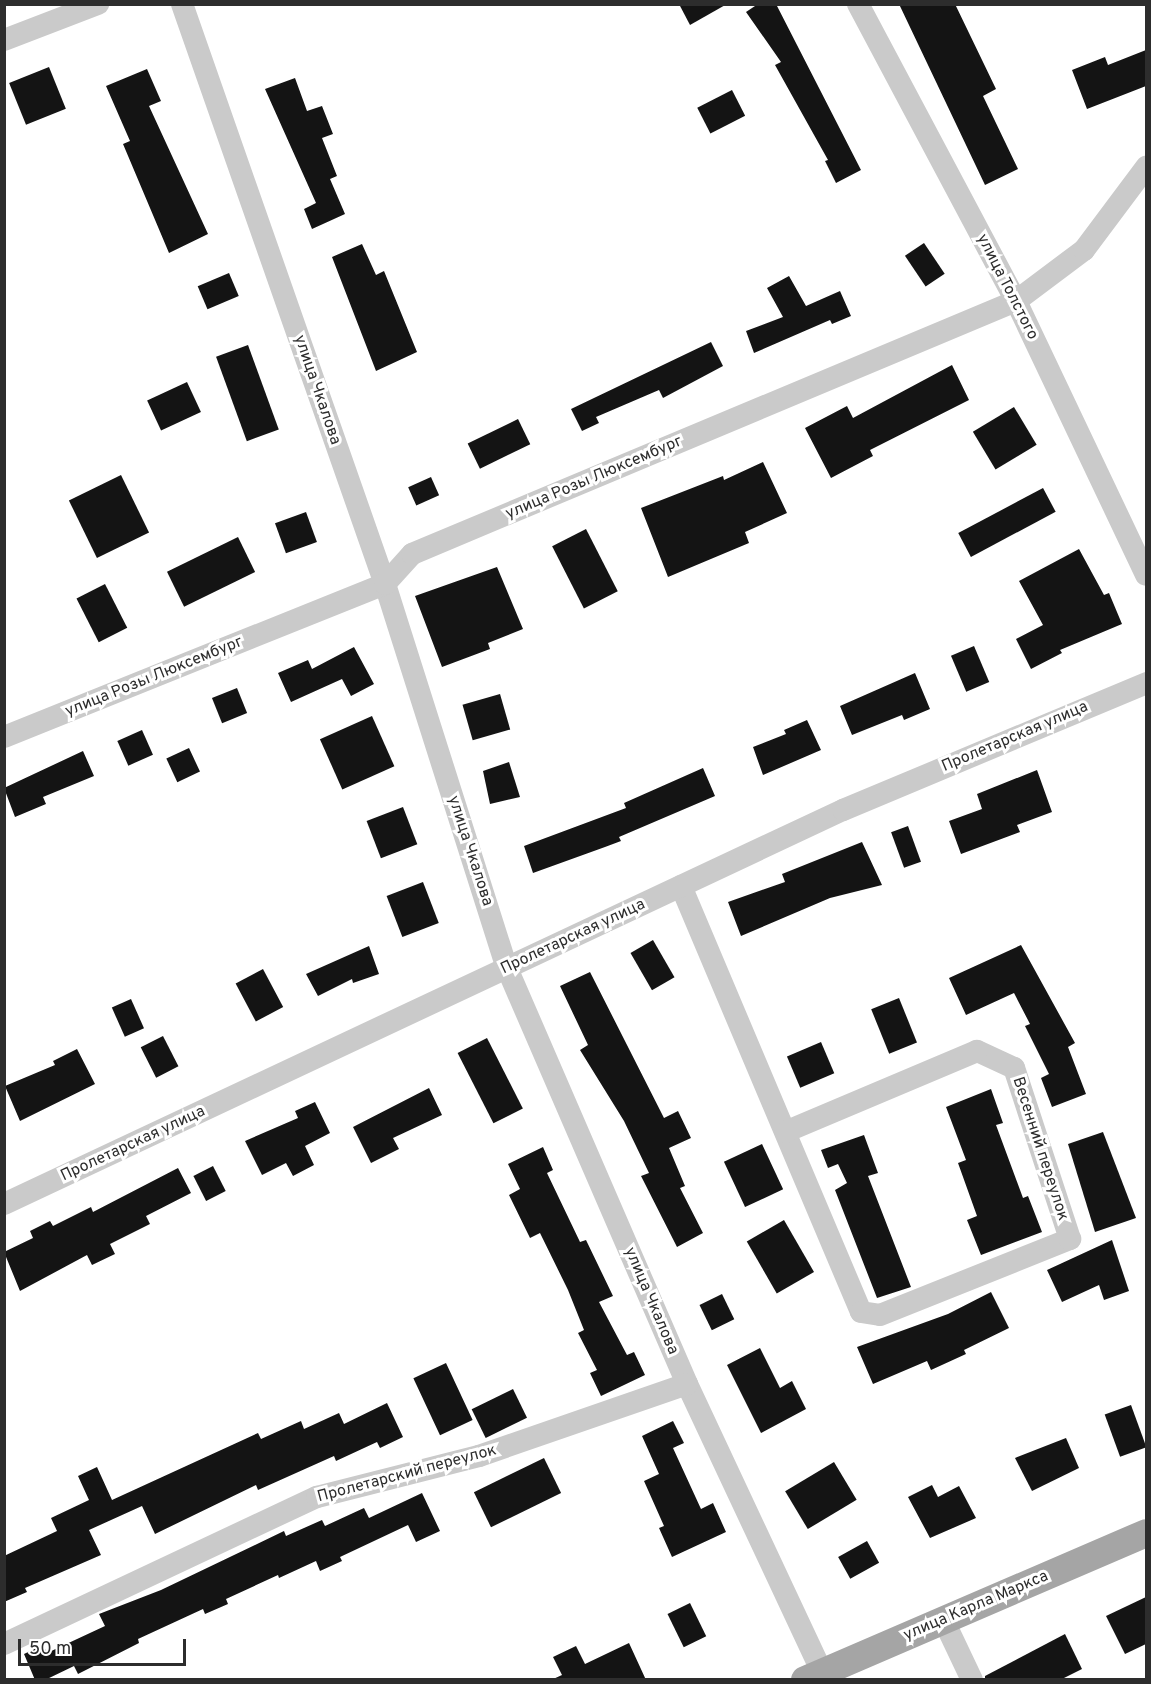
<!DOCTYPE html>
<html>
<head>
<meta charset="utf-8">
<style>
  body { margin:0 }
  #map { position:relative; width:1151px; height:1684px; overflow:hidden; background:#fff; font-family:Overpass,sans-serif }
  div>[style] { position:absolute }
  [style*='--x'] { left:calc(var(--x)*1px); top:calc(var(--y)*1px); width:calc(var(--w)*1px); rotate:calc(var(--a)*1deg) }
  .building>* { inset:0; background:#141414; transform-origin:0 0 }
  .minor>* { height:22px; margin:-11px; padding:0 11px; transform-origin:11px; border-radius:11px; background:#cacaca }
  .major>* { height:28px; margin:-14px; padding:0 14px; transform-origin:14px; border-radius:14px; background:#a5a5a5 }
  span { translate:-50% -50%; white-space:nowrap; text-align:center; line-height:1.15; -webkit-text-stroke:6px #fff; paint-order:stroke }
  .street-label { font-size:16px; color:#2d2d2d }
  .frame { position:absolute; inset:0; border:6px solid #2d2d2d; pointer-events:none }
  .scale { position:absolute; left:18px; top:1639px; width:168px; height:27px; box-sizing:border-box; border:3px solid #2d2d2d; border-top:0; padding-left:8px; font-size:18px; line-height:21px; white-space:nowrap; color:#2d2d2d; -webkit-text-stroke:4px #fff; paint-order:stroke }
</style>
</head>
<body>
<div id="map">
  <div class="building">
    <div style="clip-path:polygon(679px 4px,727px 4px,690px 25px)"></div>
    <div style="clip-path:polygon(758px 4px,776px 4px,861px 170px,836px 183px,825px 161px,828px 160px,775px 65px,781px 62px,746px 12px)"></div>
    <div style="clip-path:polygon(899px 4px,955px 4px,996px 89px,983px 96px,1018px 169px,985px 185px)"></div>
    <div style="clip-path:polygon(1146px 50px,1146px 86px,1087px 109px,1072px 70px,1105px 57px,1108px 65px)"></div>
    <div style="left:49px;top:67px;width:45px;height:43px;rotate:68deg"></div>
    <div style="clip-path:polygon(147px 69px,161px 101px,149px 106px,208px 234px,169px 253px,123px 144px,130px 141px,106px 86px)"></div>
    <div style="clip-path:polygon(295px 78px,307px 111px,322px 106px,333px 134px,322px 138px,337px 176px,330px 179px,345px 214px,312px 229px,304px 209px,316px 203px,265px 89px)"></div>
    <div style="left:732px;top:90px;width:29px;height:39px;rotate:63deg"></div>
    <div style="left:924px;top:243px;width:37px;height:23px;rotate:56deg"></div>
    <div style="clip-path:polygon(362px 244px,376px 275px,384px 271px,417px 352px,376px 371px,332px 257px)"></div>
    <div style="left:229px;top:273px;width:25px;height:34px;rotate:67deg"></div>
    <div style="clip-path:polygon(789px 276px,806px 306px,840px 291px,851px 316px,832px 324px,830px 320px,754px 353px,746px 331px,783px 317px,767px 288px)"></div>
    <div style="clip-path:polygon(711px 342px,723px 366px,663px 398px,659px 390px,596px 417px,599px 423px,582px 431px,571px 409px)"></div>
    <div style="left:248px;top:345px;width:90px;height:34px;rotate:70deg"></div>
    <div style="clip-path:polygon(952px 365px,969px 400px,870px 450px,873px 456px,831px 478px,805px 428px,847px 406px,853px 418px)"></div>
    <div style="left:187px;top:382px;width:33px;height:44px;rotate:65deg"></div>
    <div style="left:1014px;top:407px;width:44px;height:48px;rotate:59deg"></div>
    <div style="left:518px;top:419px;width:28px;height:56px;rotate:64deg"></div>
    <div style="clip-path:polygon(763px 462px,787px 513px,745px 532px,749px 543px,668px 577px,641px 508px,723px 476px,724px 480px)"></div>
    <div style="left:121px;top:475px;width:64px;height:58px;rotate:64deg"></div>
    <div style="left:431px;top:477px;width:20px;height:25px;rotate:66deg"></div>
    <div style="left:1043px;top:488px;width:27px;height:96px;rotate:62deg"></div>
    <div style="left:306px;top:512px;width:32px;height:33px;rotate:70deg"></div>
    <div style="left:586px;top:529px;width:70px;height:38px;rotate:63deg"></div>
    <div style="left:238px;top:537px;width:39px;height:79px;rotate:64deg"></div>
    <div style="clip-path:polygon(1079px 549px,1104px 595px,1109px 593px,1122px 624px,1060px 650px,1062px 653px,1031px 669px,1016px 639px,1043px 625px,1019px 581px)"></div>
    <div style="clip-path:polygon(497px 567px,523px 629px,488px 643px,490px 649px,442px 667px,415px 596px)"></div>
    <div style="left:105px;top:584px;width:49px;height:32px;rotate:63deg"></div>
    <div style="left:974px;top:646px;width:39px;height:25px;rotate:67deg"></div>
    <div style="clip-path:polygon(354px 647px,374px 684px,351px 696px,342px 679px,291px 702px,278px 673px,308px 660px,312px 669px)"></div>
    <div style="clip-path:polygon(915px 673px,930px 709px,904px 720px,902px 715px,852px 735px,840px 706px)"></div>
    <div style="left:237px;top:688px;width:27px;height:27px;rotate:68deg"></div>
    <div style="left:500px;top:694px;width:37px;height:39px;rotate:74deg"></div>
    <div style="left:372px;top:716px;width:55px;height:57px;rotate:66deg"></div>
    <div style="clip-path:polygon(807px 720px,821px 750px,763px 775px,753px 747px,786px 734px,784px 730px)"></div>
    <div style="left:142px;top:730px;width:27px;height:27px;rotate:66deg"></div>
    <div style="left:189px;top:748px;width:26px;height:25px;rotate:65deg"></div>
    <div style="clip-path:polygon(83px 751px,94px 776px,43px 797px,46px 804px,15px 817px,4px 788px)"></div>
    <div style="clip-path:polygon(509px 762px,520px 797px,490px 804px,483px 771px)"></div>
    <div style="clip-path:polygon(703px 768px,715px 796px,619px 837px,621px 841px,605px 847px,533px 873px,524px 846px,626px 808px,624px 803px)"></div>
    <div style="clip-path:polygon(1037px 770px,1052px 812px,1017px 825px,1020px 832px,961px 854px,949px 821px,982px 809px,977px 794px)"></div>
    <div style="left:403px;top:807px;width:40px;height:39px;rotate:69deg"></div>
    <div style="left:908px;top:826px;width:38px;height:18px;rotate:70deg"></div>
    <div style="clip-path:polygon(862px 842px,882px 885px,830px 898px,741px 936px,728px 902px,785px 882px,782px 874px)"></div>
    <div style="left:423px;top:882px;width:44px;height:39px;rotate:69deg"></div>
    <div style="left:653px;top:940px;width:43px;height:26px;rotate:60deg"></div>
    <div style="clip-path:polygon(1021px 945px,1075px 1043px,1068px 1047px,1086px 1094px,1052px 1107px,1041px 1078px,1049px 1074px,1025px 1026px,1030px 1024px,1014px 993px,966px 1015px,949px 978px)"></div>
    <div style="clip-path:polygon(369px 946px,379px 974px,353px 983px,352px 979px,318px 996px,306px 974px)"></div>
    <div style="left:263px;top:969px;width:43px;height:31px;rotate:62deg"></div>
    <div style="clip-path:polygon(590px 972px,664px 1118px,678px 1111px,691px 1138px,669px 1148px,685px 1186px,680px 1188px,703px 1233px,677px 1247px,641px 1176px,649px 1173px,624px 1121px,580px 1050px,588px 1045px,560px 986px)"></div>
    <div style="left:899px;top:998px;width:48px;height:30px;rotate:68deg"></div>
    <div style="left:131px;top:999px;width:32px;height:21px;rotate:66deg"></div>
    <div style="left:163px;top:1036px;width:34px;height:25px;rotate:63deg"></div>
    <div style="left:487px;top:1038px;width:79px;height:33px;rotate:63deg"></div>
    <div style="left:821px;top:1042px;width:34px;height:37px;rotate:67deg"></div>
    <div style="clip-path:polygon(77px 1049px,95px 1084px,20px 1121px,5px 1086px,55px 1065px,53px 1061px)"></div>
    <div style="clip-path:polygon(429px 1088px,442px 1115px,393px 1138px,399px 1149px,371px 1163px,353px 1127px)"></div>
    <div style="clip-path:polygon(991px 1089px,1003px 1123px,996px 1125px,1023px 1198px,1028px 1196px,1042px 1232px,981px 1255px,967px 1220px,977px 1216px,958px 1163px,966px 1160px,946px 1107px)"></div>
    <div style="clip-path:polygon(315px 1102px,330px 1133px,305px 1146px,314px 1165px,293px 1176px,286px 1163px,262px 1175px,245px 1141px,298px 1118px,295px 1111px)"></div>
    <div style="clip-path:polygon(1103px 1132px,1136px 1218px,1095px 1232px,1068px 1144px)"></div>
    <div style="clip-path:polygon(864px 1135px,878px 1173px,868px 1176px,911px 1287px,877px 1298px,835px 1190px,847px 1183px,838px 1164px,828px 1168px,821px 1150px)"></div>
    <div style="left:762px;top:1144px;width:50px;height:42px;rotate:65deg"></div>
    <div style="clip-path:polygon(543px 1147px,553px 1170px,547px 1173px,580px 1242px,586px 1240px,613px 1296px,599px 1302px,627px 1355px,634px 1352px,645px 1375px,601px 1396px,590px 1373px,597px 1370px,578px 1333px,584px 1330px,568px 1290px,540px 1233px,530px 1238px,509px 1195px,520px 1189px,508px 1164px)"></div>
    <div style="left:213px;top:1166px;width:28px;height:22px;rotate:63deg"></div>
    <div style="clip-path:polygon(178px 1168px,191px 1193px,146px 1216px,150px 1224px,110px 1244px,115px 1254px,92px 1265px,87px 1255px,20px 1291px,4px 1252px,33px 1238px,30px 1231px,50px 1221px,53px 1226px,91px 1207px,93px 1212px)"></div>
    <div style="left:784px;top:1220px;width:60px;height:43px;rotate:60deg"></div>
    <div style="clip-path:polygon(1112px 1240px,1129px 1291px,1104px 1300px,1099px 1285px,1062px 1302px,1047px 1270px)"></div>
    <div style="clip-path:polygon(991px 1292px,1009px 1328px,964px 1350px,966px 1354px,931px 1370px,927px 1361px,873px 1384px,857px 1347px,948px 1314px)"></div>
    <div style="left:722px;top:1294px;width:28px;height:25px;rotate:64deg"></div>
    <div style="clip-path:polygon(760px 1348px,780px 1388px,792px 1381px,806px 1409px,761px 1433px,727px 1365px)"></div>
    <div style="left:446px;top:1363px;width:63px;height:36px;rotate:65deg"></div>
    <div style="left:513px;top:1389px;width:32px;height:46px;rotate:64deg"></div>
    <div style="clip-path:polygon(387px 1403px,403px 1437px,380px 1448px,377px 1442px,336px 1461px,334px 1456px,258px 1490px,256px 1485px,155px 1534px,142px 1506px,89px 1530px,101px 1555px,25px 1588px,27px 1592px,4px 1602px,4px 1556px,57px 1531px,51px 1518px,89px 1500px,78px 1476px,97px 1467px,112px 1500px,258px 1433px,261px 1439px,301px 1421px,304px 1429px,339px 1413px,344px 1424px)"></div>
    <div style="left:1131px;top:1405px;width:45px;height:28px;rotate:70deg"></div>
    <div style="clip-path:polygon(673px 1421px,684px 1443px,673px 1448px,701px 1509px,713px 1503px,726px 1532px,672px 1557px,659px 1528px,664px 1526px,644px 1481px,659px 1474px,642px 1436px)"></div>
    <div style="clip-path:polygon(1066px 1438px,1079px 1468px,1032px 1491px,1015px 1458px)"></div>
    <div style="left:544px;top:1458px;width:39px;height:78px;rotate:64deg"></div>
    <div style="left:834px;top:1462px;width:44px;height:57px;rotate:59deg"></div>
    <div style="clip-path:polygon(932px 1485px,938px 1497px,959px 1486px,976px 1518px,930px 1538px,908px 1497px)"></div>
    <div style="clip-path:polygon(422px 1493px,440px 1531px,416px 1542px,408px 1525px,340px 1557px,342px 1561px,320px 1571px,316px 1561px,279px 1578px,278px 1575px,226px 1599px,228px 1604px,205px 1614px,203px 1609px,138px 1639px,139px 1643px,78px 1674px,74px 1666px,45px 1680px,35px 1680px,24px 1654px,43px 1645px,47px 1653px,105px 1626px,99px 1614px,161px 1590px,284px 1531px,286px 1536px,322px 1520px,325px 1526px,364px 1508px,369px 1518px)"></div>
    <div style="left:867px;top:1541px;width:25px;height:33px;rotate:61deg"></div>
    <div style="clip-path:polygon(1146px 1597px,1146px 1644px,1125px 1654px,1106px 1616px)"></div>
    <div style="left:690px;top:1603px;width:37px;height:25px;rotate:64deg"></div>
    <div style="clip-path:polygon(1065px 1634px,1082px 1669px,1060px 1680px,985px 1680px,985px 1676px)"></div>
    <div style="clip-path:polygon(629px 1643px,646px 1680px,551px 1680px,562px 1675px,553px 1657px,576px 1646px,585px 1664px)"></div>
  </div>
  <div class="minor">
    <div style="--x:182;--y:4;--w:614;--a:70.71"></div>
    <div style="--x:385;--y:584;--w:403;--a:72.4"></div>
    <div style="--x:507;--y:968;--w:453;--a:66.6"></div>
    <div style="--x:687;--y:1384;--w:318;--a:64.9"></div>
    <div style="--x:858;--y:4;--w:336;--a:62"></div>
    <div style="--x:1016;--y:301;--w:303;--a:64.6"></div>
    <div style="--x:4;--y:40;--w:101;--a:-21"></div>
    <div style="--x:4;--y:737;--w:411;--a:-21.9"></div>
    <div style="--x:385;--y:584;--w:40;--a:-48"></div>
    <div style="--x:412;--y:554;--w:655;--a:-22.73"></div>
    <div style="--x:1016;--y:301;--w:85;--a:-36.9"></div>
    <div style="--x:1084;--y:250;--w:104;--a:-53.2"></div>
    <div style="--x:681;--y:886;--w:462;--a:67.1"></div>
    <div style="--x:861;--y:1312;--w:19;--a:9"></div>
    <div style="--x:880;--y:1315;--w:205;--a:-21.8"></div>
    <div style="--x:1070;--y:1239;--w:180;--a:-108.1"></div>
    <div style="--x:1014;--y:1068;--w:41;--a:-155.3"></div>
    <div style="--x:977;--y:1051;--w:208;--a:157.1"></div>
    <div style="--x:4;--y:1204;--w:927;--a:-25.16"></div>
    <div style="--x:843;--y:810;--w:329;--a:-22.7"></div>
    <div style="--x:944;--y:1621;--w:65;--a:64.6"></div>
    <div style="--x:4;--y:1644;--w:346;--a:-25.2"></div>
    <div style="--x:317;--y:1497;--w:167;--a:-14.2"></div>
    <div style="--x:479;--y:1456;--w:220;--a:-19.1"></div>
  </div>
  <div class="major">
    <div style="--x:805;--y:1680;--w:371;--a:-23.3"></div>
  </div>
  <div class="street-label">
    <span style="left:1007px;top:287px;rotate:63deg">улица Толстого</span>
    <span style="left:317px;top:390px;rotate:71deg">улица Чкалова</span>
    <span style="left:594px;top:478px;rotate:-23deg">улица Розы Люксембург</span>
    <span style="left:154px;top:677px;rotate:-22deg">улица Розы Люксембург</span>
    <span style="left:1015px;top:737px;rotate:-23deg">Пролетарская улица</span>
    <span style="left:470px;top:851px;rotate:72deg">улица Чкалова</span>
    <span style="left:573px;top:937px;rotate:-25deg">Пролетарская улица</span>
    <span style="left:133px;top:1144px;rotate:-25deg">Пролетарская улица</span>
    <span style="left:1040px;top:1149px;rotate:72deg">Весенний переулок</span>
    <span style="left:651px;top:1301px;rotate:67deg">улица Чкалова</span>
    <span style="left:407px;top:1474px;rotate:-15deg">Пролетарский переулок</span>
    <span style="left:976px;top:1606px;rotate:-23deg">улица Карла Маркса</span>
  </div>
  <div class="frame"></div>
  <div class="scale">50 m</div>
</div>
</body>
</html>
